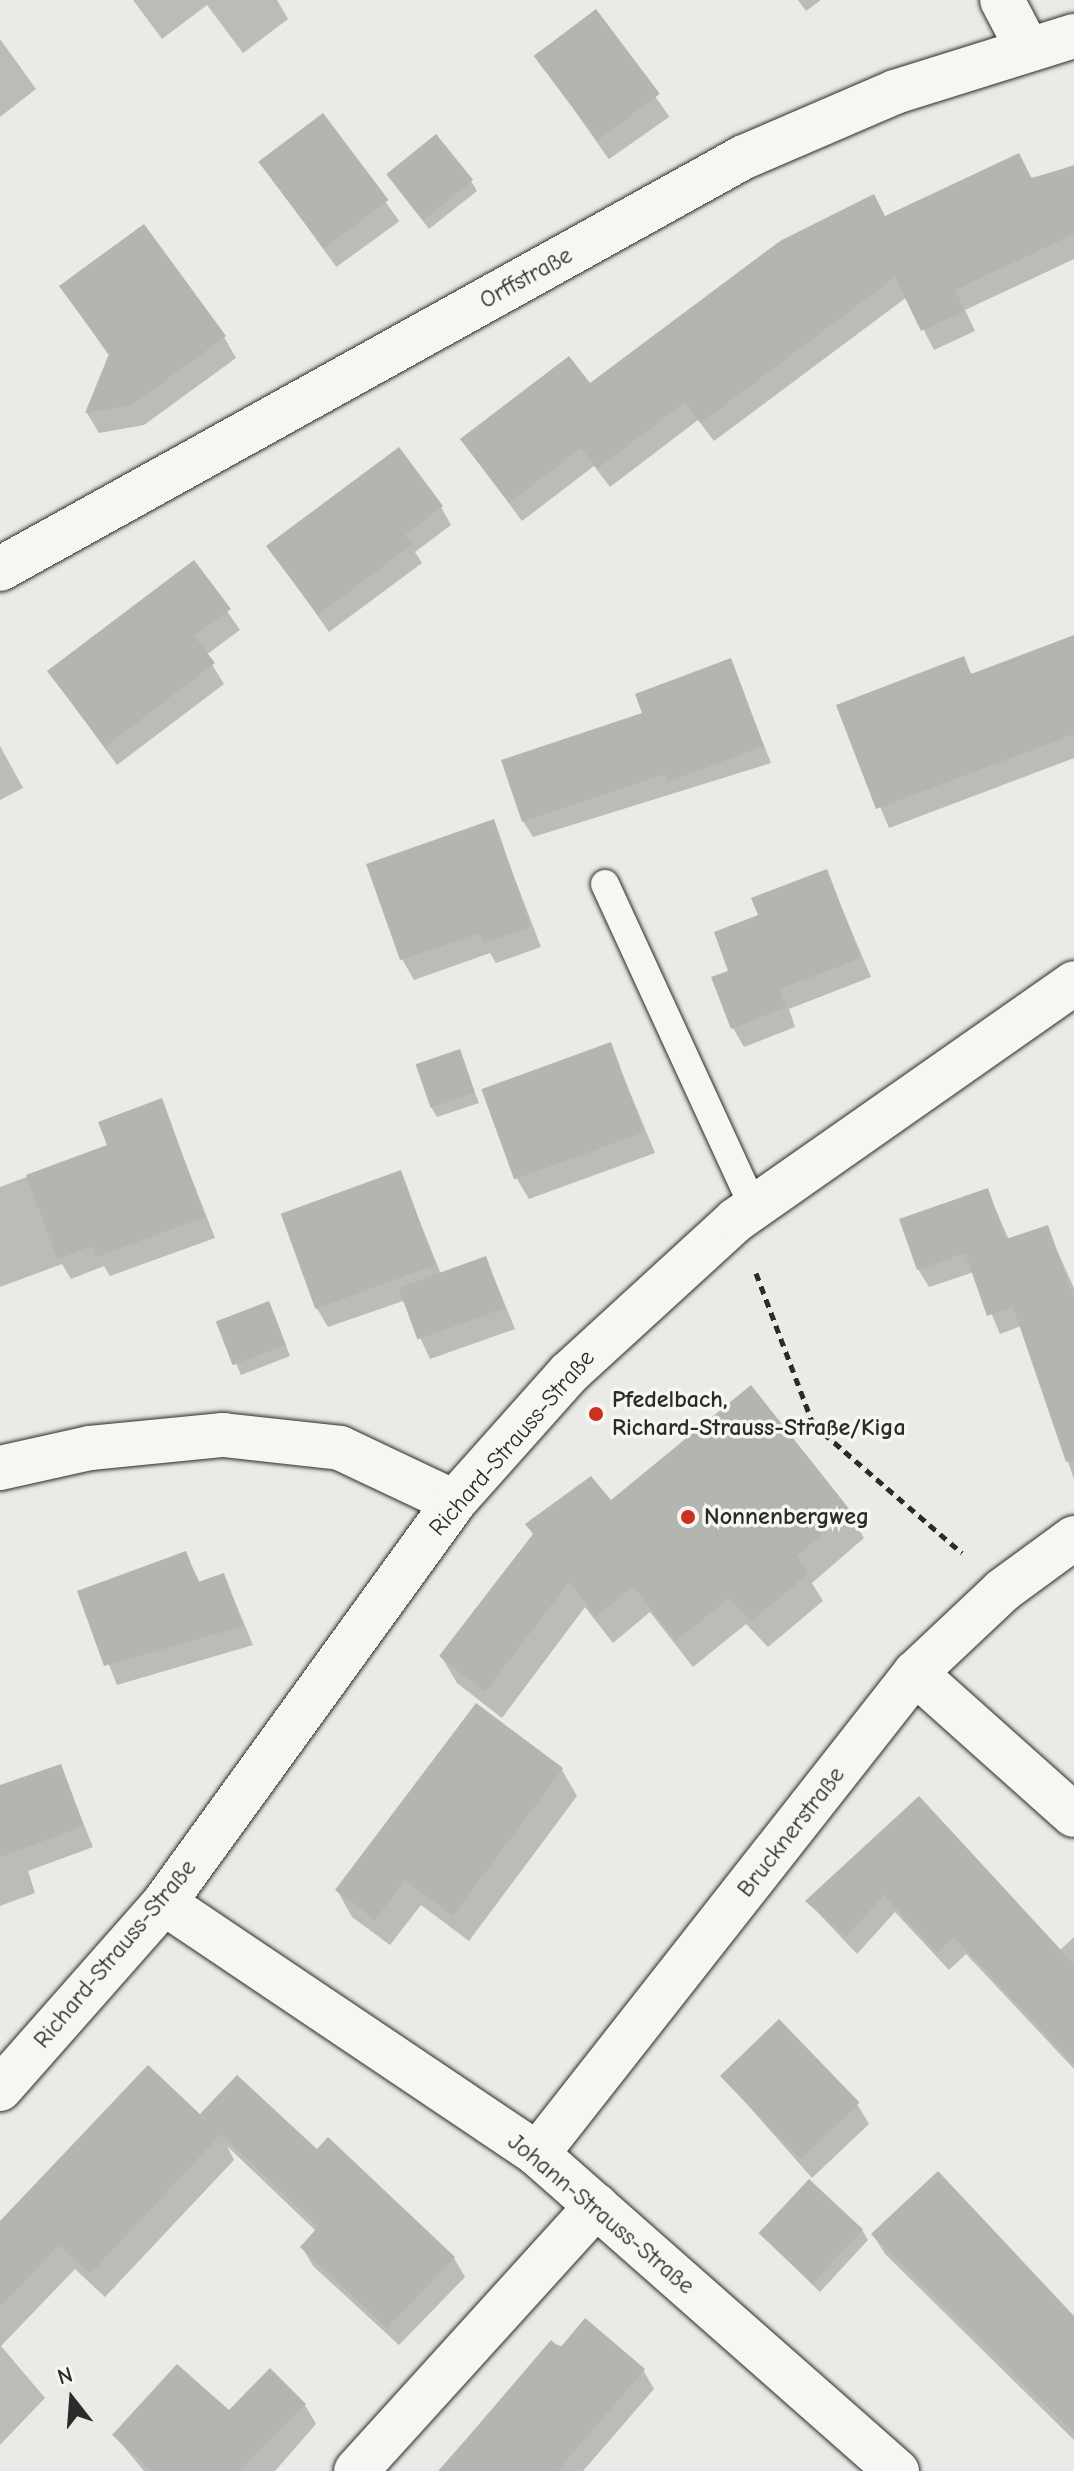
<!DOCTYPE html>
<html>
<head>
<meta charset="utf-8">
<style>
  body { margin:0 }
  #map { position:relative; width:1074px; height:2471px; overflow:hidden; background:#eaeae6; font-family:"Comic Neue",sans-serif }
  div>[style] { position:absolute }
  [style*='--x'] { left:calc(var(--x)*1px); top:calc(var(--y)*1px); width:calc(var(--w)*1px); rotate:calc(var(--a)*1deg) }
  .shadow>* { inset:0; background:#0003; transform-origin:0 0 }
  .building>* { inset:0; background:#b4b4b1; transform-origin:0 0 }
  .path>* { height:5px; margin-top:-2.5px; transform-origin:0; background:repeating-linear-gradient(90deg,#2b2b2b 0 8px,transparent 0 14px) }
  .roads { filter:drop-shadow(0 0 2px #2b2b2b) drop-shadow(0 0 2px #2b2b2b) }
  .service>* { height:28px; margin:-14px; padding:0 14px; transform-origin:14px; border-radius:14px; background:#f6f6f2 }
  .minor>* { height:44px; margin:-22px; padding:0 22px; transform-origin:22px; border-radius:22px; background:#f6f6f2 }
  .dots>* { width:22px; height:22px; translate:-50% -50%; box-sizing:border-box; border:4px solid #f6f6f2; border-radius:50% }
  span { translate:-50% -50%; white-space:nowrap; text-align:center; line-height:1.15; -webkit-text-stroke:7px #f6f6f2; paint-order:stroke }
  .street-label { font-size:24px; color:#2b2b2b }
  .poi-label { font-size:24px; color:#2b2b2b; font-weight:700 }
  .left { translate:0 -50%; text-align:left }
  .north { position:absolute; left:32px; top:2359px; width:80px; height:80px; -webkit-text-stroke:6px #f6f6f2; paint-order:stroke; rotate:343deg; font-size:22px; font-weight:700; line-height:32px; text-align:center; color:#2b2b2b }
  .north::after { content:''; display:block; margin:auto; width:28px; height:36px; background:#2b2b2b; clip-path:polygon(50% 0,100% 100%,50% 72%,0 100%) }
</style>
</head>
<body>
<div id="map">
  <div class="shadow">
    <div style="clip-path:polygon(133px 0,277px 0,288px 19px,243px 53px,207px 5px,162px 39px)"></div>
    <div style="clip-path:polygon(798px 0,821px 0,806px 11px)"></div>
    <div style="left:596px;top:12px;width:128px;height:74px;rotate:55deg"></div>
    <div style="clip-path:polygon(0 39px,36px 89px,0 117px)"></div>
    <div style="left:323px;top:116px;width:130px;height:78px;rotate:54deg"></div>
    <div style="clip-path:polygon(1074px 166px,1074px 259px,965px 310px,975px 331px,934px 350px,907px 297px,714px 441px,698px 420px,610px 487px,594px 466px,522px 521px,462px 440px,590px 386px,886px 218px)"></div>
    <div style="clip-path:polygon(471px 181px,477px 191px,429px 229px,394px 184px)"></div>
    <div style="clip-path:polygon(61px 287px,224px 337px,236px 358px,144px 425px,99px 433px,87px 413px,110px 357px)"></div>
    <div style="clip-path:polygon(441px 507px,451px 525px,415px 552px,422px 563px,329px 632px,269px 547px)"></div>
    <div style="clip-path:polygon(194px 563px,240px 630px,206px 655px,224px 684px,117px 765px,49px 672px)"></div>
    <div style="clip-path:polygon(1074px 637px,1074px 758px,889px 828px,838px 706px,963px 659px,973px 676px)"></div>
    <div style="clip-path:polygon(730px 661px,771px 763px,533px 837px,523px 821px,645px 714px)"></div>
    <div style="clip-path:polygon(0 746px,23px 788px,0 800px)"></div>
    <div style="clip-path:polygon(493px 822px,541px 947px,496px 963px,490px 953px,414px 980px,402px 959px)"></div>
    <div style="clip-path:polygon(826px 871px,871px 977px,789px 1009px,795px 1027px,744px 1047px,733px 1028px,760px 916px)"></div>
    <div style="clip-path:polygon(610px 1044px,655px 1153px,529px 1199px,517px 1179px)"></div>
    <div style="clip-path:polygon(459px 1052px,479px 1103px,437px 1117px,431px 1107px)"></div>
    <div style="clip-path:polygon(161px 1100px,215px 1238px,110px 1276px,104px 1266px,71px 1279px,62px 1264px,0 1287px,0 1187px,109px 1146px)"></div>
    <div style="clip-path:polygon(400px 1173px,441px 1274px,486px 1258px,515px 1329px,430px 1359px,403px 1301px,328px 1327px,316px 1307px)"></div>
    <div style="clip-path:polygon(987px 1190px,1009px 1240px,1047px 1228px,1074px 1288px,1074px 1479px,1021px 1326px,1000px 1334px,974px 1272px,929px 1287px,918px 1269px)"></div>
    <div style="clip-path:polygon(274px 1314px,290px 1356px,241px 1375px,219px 1323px)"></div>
    <div style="clip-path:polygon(611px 1502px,848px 1511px,864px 1538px,812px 1583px,823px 1601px,768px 1647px,746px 1624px,693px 1667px,650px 1612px,613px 1643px,585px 1607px,502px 1718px,457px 1683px,441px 1656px)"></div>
    <div style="clip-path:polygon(186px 1554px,200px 1583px,224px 1575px,253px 1645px,117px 1685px,80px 1592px)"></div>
    <div style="clip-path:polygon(60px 1766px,93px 1847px,28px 1871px,35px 1893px,0 1906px,0 1788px)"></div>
    <div style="clip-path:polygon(562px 1770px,577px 1796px,469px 1941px,421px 1905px,390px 1945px,352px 1917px,337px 1890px)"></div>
    <div style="clip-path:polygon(919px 1799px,1059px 1951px,1074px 1937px,1074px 2069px,966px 1954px,949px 1970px,895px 1912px,857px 1954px,807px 1901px)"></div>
    <div style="clip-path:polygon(722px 2076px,857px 2104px,869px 2124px,812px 2178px)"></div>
    <div style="clip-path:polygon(202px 2114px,317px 2152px,454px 2258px,465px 2277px,399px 2345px,313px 2266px,302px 2247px,317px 2232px,227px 2146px,234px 2160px,105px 2297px,75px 2269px,1px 2346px,45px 2398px,0 2445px,0 2229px,207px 2122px)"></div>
    <div style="clip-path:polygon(862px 2230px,868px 2240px,820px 2292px,761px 2235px)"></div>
    <div style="clip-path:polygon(873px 2235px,1074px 2319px,1074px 2440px,885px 2254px)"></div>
    <div style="clip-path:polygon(551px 2343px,643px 2370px,654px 2389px,583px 2471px,438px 2471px)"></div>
    <div style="clip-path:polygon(305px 2405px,316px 2424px,275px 2471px,144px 2471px,115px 2436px)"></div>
  </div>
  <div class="building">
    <div style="left:596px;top:9px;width:106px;height:78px;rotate:53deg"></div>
    <div style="left:323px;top:113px;width:109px;height:81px;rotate:53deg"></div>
    <div style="left:436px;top:134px;width:59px;height:64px;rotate:51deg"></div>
    <div style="clip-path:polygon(1019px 153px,1032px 179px,1074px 165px,1074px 234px,955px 290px,965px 311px,921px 331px,895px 277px,701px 423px,685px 402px,597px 469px,581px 448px,509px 503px,460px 439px,569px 356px,590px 383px,780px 241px,874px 194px,885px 216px)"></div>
    <div style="clip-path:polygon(144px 224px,226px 336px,132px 405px,85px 413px,109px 354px,59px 286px)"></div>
    <div style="clip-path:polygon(399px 447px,443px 506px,405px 535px,413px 544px,318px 615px,266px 546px)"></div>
    <div style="clip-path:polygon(194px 560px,231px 609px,194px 636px,215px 663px,105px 747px,47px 671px)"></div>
    <div style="clip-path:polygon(1074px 635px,1074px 734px,876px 809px,836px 705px,964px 656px,971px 674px)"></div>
    <div style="clip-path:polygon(731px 658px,764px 746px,668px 782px,665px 774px,522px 822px,501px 760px,642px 713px,635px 694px)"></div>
    <div style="clip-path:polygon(494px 819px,531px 927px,483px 943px,479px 933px,400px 960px,366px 864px)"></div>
    <div style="clip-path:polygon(827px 869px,861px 958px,779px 989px,786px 1007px,731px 1029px,711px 977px,728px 971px,714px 932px,758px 915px,751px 898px)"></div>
    <div style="left:611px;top:1042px;width:96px;height:138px;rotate:70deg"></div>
    <div style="left:460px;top:1049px;width:46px;height:47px;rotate:71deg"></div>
    <div style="clip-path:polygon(162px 1098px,205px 1217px,96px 1257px,92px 1246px,57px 1259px,26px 1175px,107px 1145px,98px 1122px)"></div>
    <div style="left:401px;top:1170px;width:101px;height:128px;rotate:70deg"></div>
    <div style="clip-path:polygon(988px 1188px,1006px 1239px,1048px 1225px,1074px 1299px,1074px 1461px,1066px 1462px,1013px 1307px,987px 1316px,965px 1253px,917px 1270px,899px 1219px)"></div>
    <div style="left:486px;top:1256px;width:55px;height:93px;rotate:70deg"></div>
    <div style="left:269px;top:1301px;width:47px;height:57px;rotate:69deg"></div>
    <div style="clip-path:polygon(751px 1385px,850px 1510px,797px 1556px,809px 1573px,751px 1621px,729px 1598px,676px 1641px,633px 1586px,596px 1617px,569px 1582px,485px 1692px,439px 1656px,533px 1534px,525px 1524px,591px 1476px,611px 1500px)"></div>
    <div style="clip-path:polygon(186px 1551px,198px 1582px,224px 1573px,243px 1626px,104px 1666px,77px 1591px)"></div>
    <div style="clip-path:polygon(476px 1703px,563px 1768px,453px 1916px,405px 1880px,375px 1920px,335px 1890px)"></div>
    <div style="clip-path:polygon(61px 1764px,84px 1826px,0 1857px,0 1785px)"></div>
    <div style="clip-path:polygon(919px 1796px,1074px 1964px,1074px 2065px,954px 1937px,937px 1953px,884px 1895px,846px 1937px,805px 1901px)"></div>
    <div style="left:779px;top:2019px;width:116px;height:82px;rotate:46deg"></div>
    <div style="clip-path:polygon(148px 2065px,221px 2134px,90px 2274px,59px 2245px,0 2307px,0 2221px)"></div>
    <div style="clip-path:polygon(237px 2075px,317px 2149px,328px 2137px,455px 2257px,387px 2328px,300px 2247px,318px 2227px,200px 2114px)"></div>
    <div style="clip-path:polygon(938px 2171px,1074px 2316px,1074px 2433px,871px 2234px)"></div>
    <div style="left:809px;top:2179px;width:74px;height:74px;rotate:43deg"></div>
    <div style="clip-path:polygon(585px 2318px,645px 2369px,557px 2471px,439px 2471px,551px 2340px,560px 2348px)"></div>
    <div style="clip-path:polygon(177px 2364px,229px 2410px,270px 2368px,306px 2404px,240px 2471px,152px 2471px,112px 2435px)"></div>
  </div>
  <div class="path">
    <div style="--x:756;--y:1273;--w:161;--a:69.3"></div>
    <div style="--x:813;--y:1424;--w:197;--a:40.9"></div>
  </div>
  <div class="roads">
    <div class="service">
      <div style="--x:605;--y:884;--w:357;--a:65.3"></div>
    </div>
    <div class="minor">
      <div style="--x:1002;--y:0;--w:52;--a:62.4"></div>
      <div style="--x:0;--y:569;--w:850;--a:-28.98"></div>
      <div style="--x:744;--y:157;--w:164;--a:-23.3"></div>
      <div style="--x:895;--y:92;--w:188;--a:-17.4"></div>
      <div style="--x:0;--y:1468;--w:92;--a:-12.5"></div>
      <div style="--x:90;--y:1448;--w:134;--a:-5.6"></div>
      <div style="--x:223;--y:1435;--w:118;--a:6.3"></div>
      <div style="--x:340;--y:1448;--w:126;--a:25.3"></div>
      <div style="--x:915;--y:1673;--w:213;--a:41.8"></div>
      <div style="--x:164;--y:1903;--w:450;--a:33.9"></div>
      <div style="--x:537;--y:2154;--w:480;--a:41.4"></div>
      <div style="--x:0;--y:2089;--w:248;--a:-48.6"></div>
      <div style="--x:164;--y:1903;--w:495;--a:-54.1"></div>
      <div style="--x:454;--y:1502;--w:173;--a:-48.3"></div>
      <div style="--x:569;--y:1373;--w:226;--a:-42.5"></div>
      <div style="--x:736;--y:1220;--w:413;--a:-35"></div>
      <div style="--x:537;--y:2154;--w:612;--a:-51.84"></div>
      <div style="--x:915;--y:1673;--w:121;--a:-43.3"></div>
      <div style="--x:1003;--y:1590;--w:88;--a:-36.2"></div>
      <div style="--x:356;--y:2471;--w:358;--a:-47.8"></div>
    </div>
  </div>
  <div class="dots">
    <div style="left:596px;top:1414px;background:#c8321e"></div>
    <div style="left:688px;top:1517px;background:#c8321e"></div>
  </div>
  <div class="street-label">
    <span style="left:526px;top:278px;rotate:-29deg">Orffstraße</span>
    <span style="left:512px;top:1443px;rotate:-49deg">Richard-Strauss-Straße</span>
    <span style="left:791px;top:1832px;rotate:-52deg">Brucknerstraße</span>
    <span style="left:115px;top:1954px;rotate:-50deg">Richard-Strauss-Straße</span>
    <span style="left:601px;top:2214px;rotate:40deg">Johann-Strauss-Straße</span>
  </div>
  <div class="poi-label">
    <span class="left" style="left:612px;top:1414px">Pfedelbach,<br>Richard-Strauss-Straße/Kiga</span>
    <span class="left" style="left:704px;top:1517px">Nonnenbergweg</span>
  </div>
  <div class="north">N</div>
</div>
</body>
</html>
